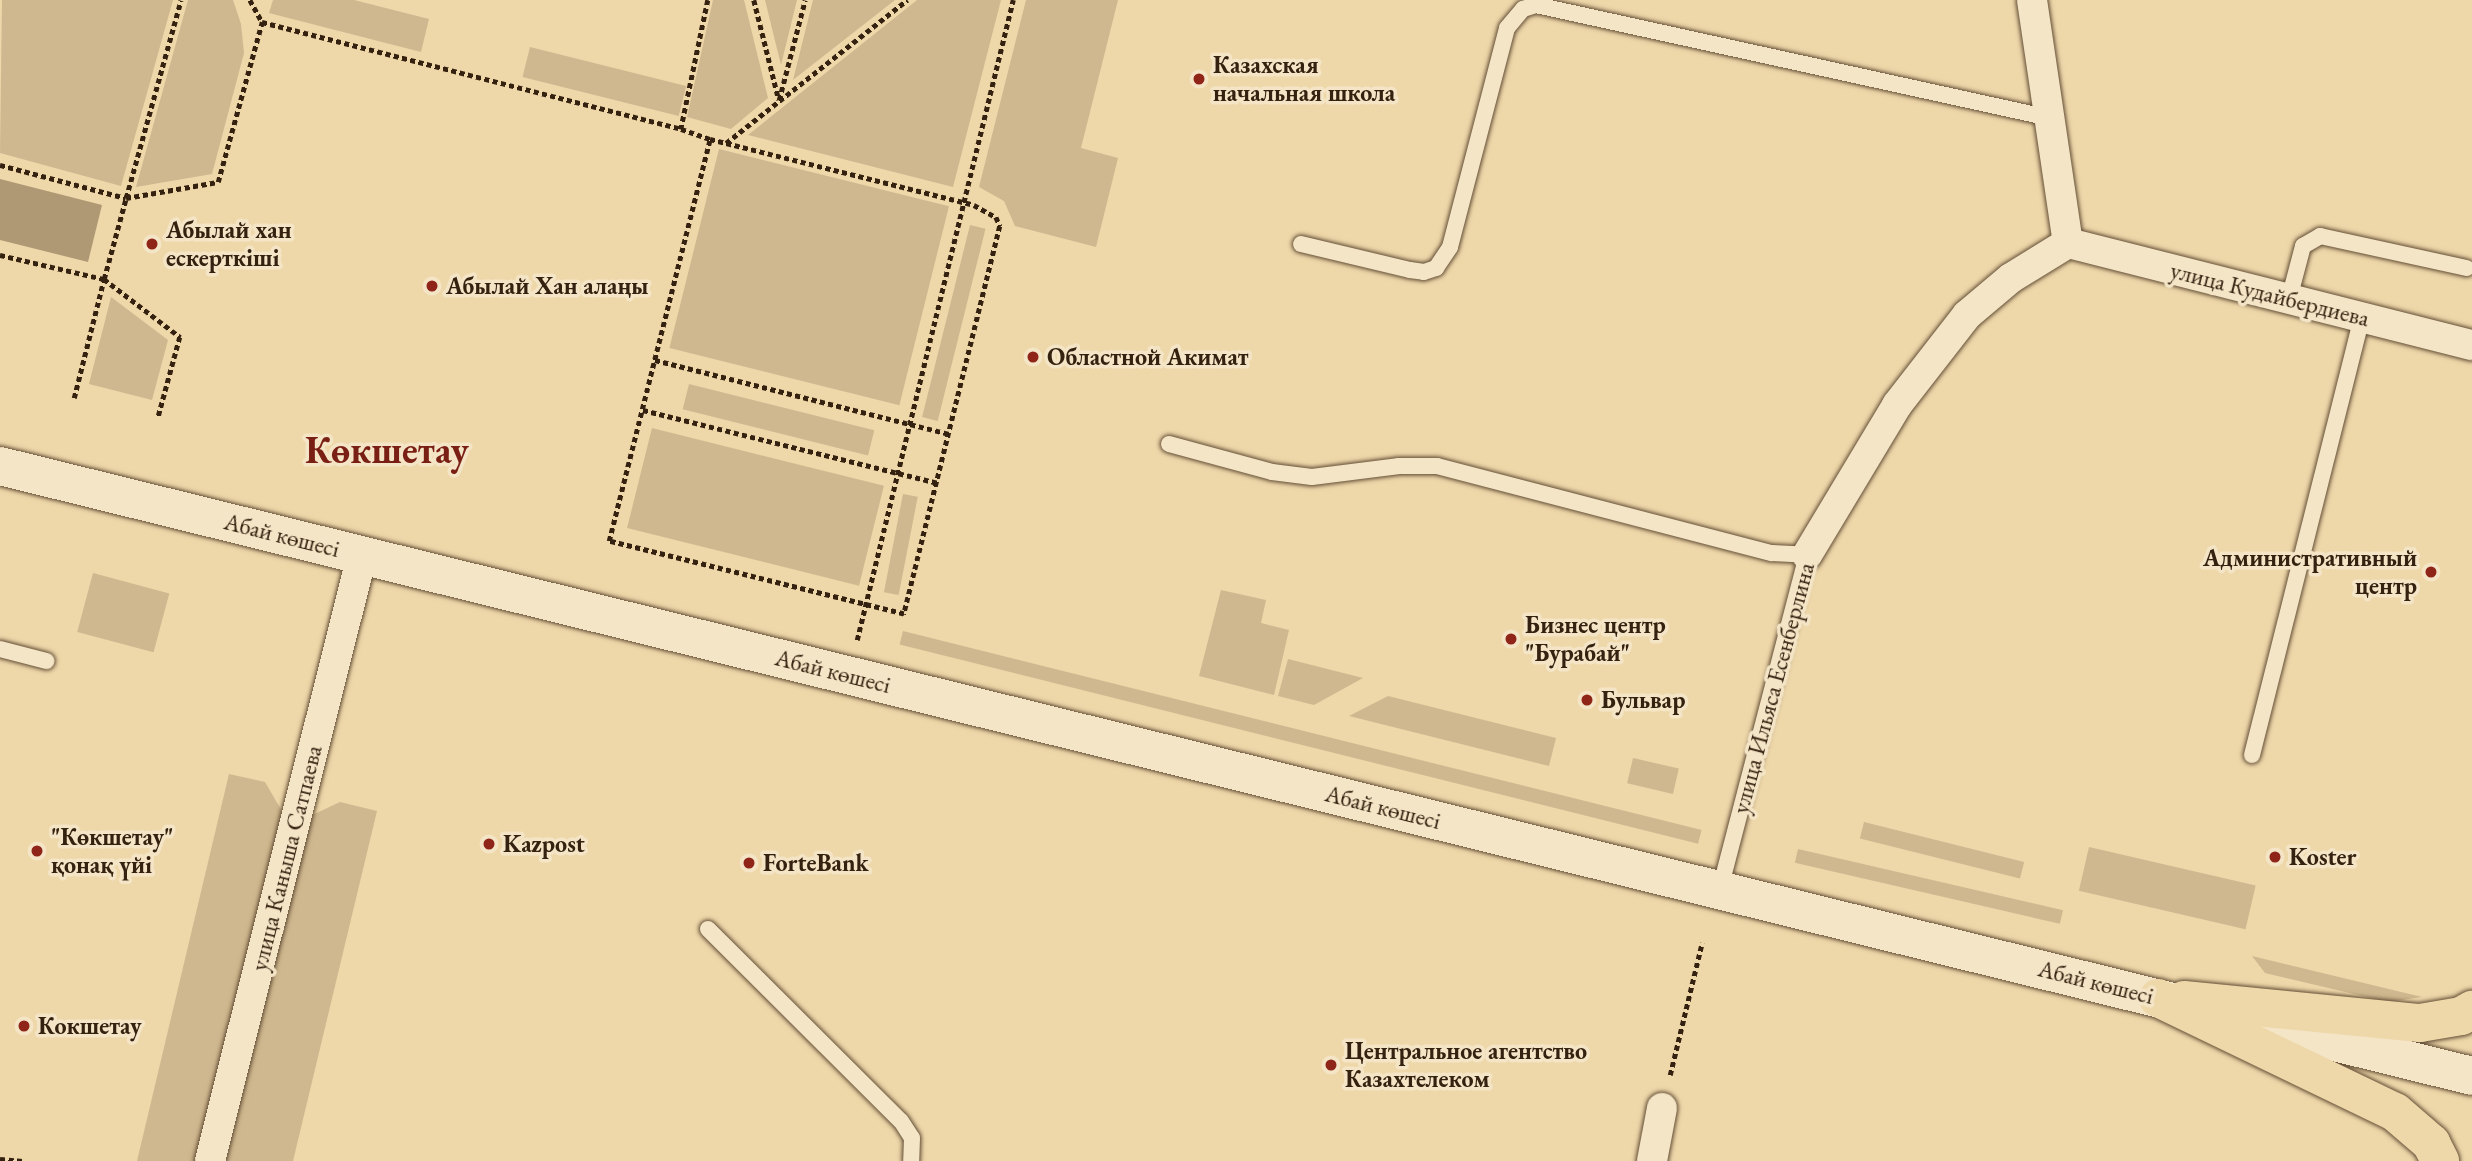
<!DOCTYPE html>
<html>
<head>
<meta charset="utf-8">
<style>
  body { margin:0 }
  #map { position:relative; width:2472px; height:1161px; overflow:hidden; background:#eed7a9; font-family:"EB Garamond",serif }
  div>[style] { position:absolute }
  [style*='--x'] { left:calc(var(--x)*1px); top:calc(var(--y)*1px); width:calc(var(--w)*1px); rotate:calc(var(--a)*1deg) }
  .green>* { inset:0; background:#cfb88f; transform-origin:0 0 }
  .water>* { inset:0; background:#af9975 }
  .path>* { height:4.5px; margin-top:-2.25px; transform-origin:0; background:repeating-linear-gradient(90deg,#35210f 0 5px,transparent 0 8.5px) }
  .roads { filter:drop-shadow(0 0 2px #634e36) drop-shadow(0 0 2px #634e36) }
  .lane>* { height:16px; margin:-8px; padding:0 8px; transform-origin:8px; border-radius:8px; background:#f4e5c7 }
  .street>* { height:30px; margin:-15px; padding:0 15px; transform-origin:15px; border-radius:15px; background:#f4e5c7 }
  .secondary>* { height:38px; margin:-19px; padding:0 19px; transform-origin:19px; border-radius:19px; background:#f4e5c7 }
  .highway>* { height:38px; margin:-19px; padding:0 19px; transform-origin:19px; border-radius:19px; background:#eed7a9 }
  .dots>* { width:19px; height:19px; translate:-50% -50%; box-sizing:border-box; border:4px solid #f4e5c7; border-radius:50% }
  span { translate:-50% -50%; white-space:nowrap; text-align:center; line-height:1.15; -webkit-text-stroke:7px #f4e5c7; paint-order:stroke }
  .poi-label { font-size:24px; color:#35210f; font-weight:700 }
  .left { translate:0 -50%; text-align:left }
  .right { translate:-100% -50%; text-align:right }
  .street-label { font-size:24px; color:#35210f }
  .town-label { font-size:38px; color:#7a1f14; font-weight:700 }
</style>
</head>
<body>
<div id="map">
  <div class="green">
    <div style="clip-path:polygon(2px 0,173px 0,121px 186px,0 153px)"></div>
    <div style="clip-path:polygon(188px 0,233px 0,241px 24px,244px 53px,212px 174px,136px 187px)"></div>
    <div style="clip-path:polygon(273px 0,354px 0,429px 19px,421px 52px,269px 13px)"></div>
    <div style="clip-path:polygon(713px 0,744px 0,768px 98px,731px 129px,687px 117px)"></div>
    <div style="clip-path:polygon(765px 0,797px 0,781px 65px)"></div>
    <div style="clip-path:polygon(813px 0,895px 0,793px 80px)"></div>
    <div style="clip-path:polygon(917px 0,1001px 0,953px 187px,748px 135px)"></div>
    <div style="clip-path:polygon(1026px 0,1118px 0,1081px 148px,1118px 158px,1096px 247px,1015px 226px,1004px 201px,979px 187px)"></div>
    <div style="left:530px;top:47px;width:161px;height:31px;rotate:14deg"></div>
    <div style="left:719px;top:149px;width:237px;height:205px;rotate:14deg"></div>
    <div style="left:970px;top:225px;width:16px;height:198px;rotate:14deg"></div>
    <div style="clip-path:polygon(111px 297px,168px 340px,152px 400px,89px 384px)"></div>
    <div style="left:689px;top:384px;width:191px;height:26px;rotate:14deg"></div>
    <div style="left:652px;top:428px;width:239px;height:103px;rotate:14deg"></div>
    <div style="left:903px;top:494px;width:15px;height:100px;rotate:11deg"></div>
    <div style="left:93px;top:573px;width:79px;height:61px;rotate:15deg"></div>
    <div style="clip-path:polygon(1221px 590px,1266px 600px,1261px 623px,1289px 630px,1274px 695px,1199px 676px)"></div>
    <div style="left:903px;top:631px;width:823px;height:14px;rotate:14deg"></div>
    <div style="clip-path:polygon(1288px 659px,1363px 678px,1314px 705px,1278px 696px)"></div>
    <div style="clip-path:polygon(1388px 696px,1556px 738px,1549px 766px,1349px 716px)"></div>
    <div style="left:1633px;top:758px;width:47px;height:26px;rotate:13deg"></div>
    <div style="clip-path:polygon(229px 774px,265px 782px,283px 813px,201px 1161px,137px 1161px)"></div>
    <div style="clip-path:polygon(340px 802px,377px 811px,293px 1161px,224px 1161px,306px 818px)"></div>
    <div style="left:1864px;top:822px;width:165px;height:17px;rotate:14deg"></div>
    <div style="left:2089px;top:847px;width:171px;height:45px;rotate:13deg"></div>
    <div style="left:1798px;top:849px;width:272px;height:14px;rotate:13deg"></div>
    <div style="clip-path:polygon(2252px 956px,2422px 997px,2388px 1002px,2265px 973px)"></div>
  </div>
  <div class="water">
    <div style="clip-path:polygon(0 179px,102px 205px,88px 262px,0 240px)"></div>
  </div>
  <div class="path">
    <div style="--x:250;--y:0;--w:25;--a:61"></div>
    <div style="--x:262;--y:22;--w:432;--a:14.3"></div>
    <div style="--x:708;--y:0;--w:132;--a:101.8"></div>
    <div style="--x:681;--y:129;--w:31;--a:19"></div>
    <div style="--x:754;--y:0;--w:103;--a:76"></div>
    <div style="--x:779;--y:100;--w:103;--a:-75.4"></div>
    <div style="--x:710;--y:139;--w:272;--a:14"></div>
    <div style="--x:974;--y:205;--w:25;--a:29"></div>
    <div style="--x:996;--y:217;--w:10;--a:66"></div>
    <div style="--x:1000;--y:226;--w:400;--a:103.9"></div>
    <div style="--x:904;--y:614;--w:304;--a:-166.1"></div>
    <div style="--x:609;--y:541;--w:414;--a:-75.9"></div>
    <div style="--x:726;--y:143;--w:231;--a:-38.3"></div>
    <div style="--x:0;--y:165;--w:130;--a:14.7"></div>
    <div style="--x:126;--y:198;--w:205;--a:-74.5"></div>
    <div style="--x:0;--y:255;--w:107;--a:13"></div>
    <div style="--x:104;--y:279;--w:84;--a:-74.8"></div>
    <div style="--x:126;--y:198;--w:93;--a:-9.9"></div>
    <div style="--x:218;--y:182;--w:166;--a:-74.6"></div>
    <div style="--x:655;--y:360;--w:303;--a:14.1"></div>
    <div style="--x:74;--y:398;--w:123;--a:-75.9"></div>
    <div style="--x:104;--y:279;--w:96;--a:37.3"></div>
    <div style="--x:180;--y:337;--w:84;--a:105.2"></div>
    <div style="--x:643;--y:410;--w:303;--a:13.9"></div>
    <div style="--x:857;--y:640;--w:659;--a:-76.3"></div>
    <div style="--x:1670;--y:1075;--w:136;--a:-76.4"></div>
    <div style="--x:0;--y:1159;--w:23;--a:5"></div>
  </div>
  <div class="roads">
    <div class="lane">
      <div style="--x:1301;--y:244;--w:112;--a:13.4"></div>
      <div style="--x:1410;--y:270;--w:14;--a:8"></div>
      <div style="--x:1424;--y:272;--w:13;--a:-18"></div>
      <div style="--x:1436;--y:268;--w:25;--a:-56"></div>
      <div style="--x:1450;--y:247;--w:226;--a:-75.4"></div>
      <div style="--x:1507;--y:28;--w:25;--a:-50"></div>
      <div style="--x:1523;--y:9;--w:14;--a:-17"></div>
      <div style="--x:1536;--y:5;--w:526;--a:12.4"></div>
      <div style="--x:2289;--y:299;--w:55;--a:-75.2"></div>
      <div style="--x:2303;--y:246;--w:20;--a:-30"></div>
      <div style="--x:2320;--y:236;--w:150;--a:12.3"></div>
      <div style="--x:1169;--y:444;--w:107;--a:15.2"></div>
      <div style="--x:1272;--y:472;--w:40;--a:7.1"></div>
      <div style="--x:1312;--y:477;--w:88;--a:-7.2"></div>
      <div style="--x:1399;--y:466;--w:38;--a:0"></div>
      <div style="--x:1437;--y:466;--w:346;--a:14.6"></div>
      <div style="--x:1772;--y:553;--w:35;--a:3"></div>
      <div style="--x:1807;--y:555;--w:346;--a:104.6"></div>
      <div style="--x:0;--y:649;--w:48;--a:14.6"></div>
      <div style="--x:2252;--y:755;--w:451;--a:-75.9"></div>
      <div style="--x:708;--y:929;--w:272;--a:44.9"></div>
      <div style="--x:901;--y:1121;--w:20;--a:57"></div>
      <div style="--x:912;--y:1138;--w:23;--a:92"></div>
    </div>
    <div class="street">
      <div style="--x:2032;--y:0;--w:246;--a:81.6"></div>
      <div style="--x:2068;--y:243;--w:417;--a:14.2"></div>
      <div style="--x:1807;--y:555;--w:175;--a:-59"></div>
      <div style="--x:1897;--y:405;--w:114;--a:-52.1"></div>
      <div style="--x:1967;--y:315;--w:57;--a:-40.1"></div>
      <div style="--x:2011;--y:278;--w:67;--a:-31.6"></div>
      <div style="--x:210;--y:1161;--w:625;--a:-75.92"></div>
      <div style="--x:1652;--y:1161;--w:54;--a:-79.3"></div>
    </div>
    <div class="secondary">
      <div style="--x:0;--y:466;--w:2546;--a:13.86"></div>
    </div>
    <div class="highway">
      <div style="--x:2158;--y:998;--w:263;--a:25.7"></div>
      <div style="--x:2395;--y:1112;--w:48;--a:40.7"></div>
      <div style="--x:2431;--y:1143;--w:20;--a:63"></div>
      <div style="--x:2184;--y:1000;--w:237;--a:5.6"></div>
      <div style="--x:2420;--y:1023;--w:42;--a:-9.7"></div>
      <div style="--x:2461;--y:1016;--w:13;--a:-29"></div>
    </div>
  </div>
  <div class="dots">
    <div style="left:1199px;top:79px;background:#8f2418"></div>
    <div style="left:152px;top:244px;background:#8f2418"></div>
    <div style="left:432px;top:286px;background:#8f2418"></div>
    <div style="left:1033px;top:357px;background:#8f2418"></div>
    <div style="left:2431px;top:572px;background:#8f2418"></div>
    <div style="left:1511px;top:639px;background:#8f2418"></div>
    <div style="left:1587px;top:700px;background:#8f2418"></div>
    <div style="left:489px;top:844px;background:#8f2418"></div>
    <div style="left:37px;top:851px;background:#8f2418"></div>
    <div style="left:2275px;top:857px;background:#8f2418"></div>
    <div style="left:749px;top:863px;background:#8f2418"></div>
    <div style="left:24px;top:1026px;background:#8f2418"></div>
    <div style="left:1331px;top:1065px;background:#8f2418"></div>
  </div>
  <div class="poi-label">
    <span class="left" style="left:1213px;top:79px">Казахская<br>начальная школа</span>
    <span class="left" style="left:166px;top:244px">Абылай хан<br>ескерткіші</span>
    <span class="left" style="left:446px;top:286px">Абылай Хан алаңы</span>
    <span class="left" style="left:1047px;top:357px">Областной Акимат</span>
    <span class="right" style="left:2417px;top:572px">Административный<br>центр</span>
    <span class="left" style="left:1525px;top:639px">Бизнес центр<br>"Бурабай"</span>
    <span class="left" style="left:1601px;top:700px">Бульвар</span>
    <span class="left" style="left:51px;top:851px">"Көкшетау"<br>қонақ үйі</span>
    <span class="left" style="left:503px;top:844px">Kazpost</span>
    <span class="left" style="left:2289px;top:857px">Koster</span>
    <span class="left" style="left:763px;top:863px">ForteBank</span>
    <span class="left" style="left:38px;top:1026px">Кокшетау</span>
    <span class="left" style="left:1345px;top:1065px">Центральное агентство<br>Казахтелеком</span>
  </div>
  <div class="street-label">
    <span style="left:2270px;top:294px;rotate:14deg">улица Кудайбердиева</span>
    <span style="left:282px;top:535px;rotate:14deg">Абай көшесі</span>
    <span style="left:833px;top:671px;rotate:14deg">Абай көшесі</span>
    <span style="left:1773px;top:688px;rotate:-75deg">улица Ильяса Есенберлина</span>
    <span style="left:1383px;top:807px;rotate:14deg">Абай көшесі</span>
    <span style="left:286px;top:858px;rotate:-76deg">улица Каныша Сатпаева</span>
    <span style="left:2096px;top:982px;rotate:14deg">Абай көшесі</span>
  </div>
  <div class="town-label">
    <span style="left:387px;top:450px">Көкшетау</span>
  </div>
</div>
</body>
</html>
